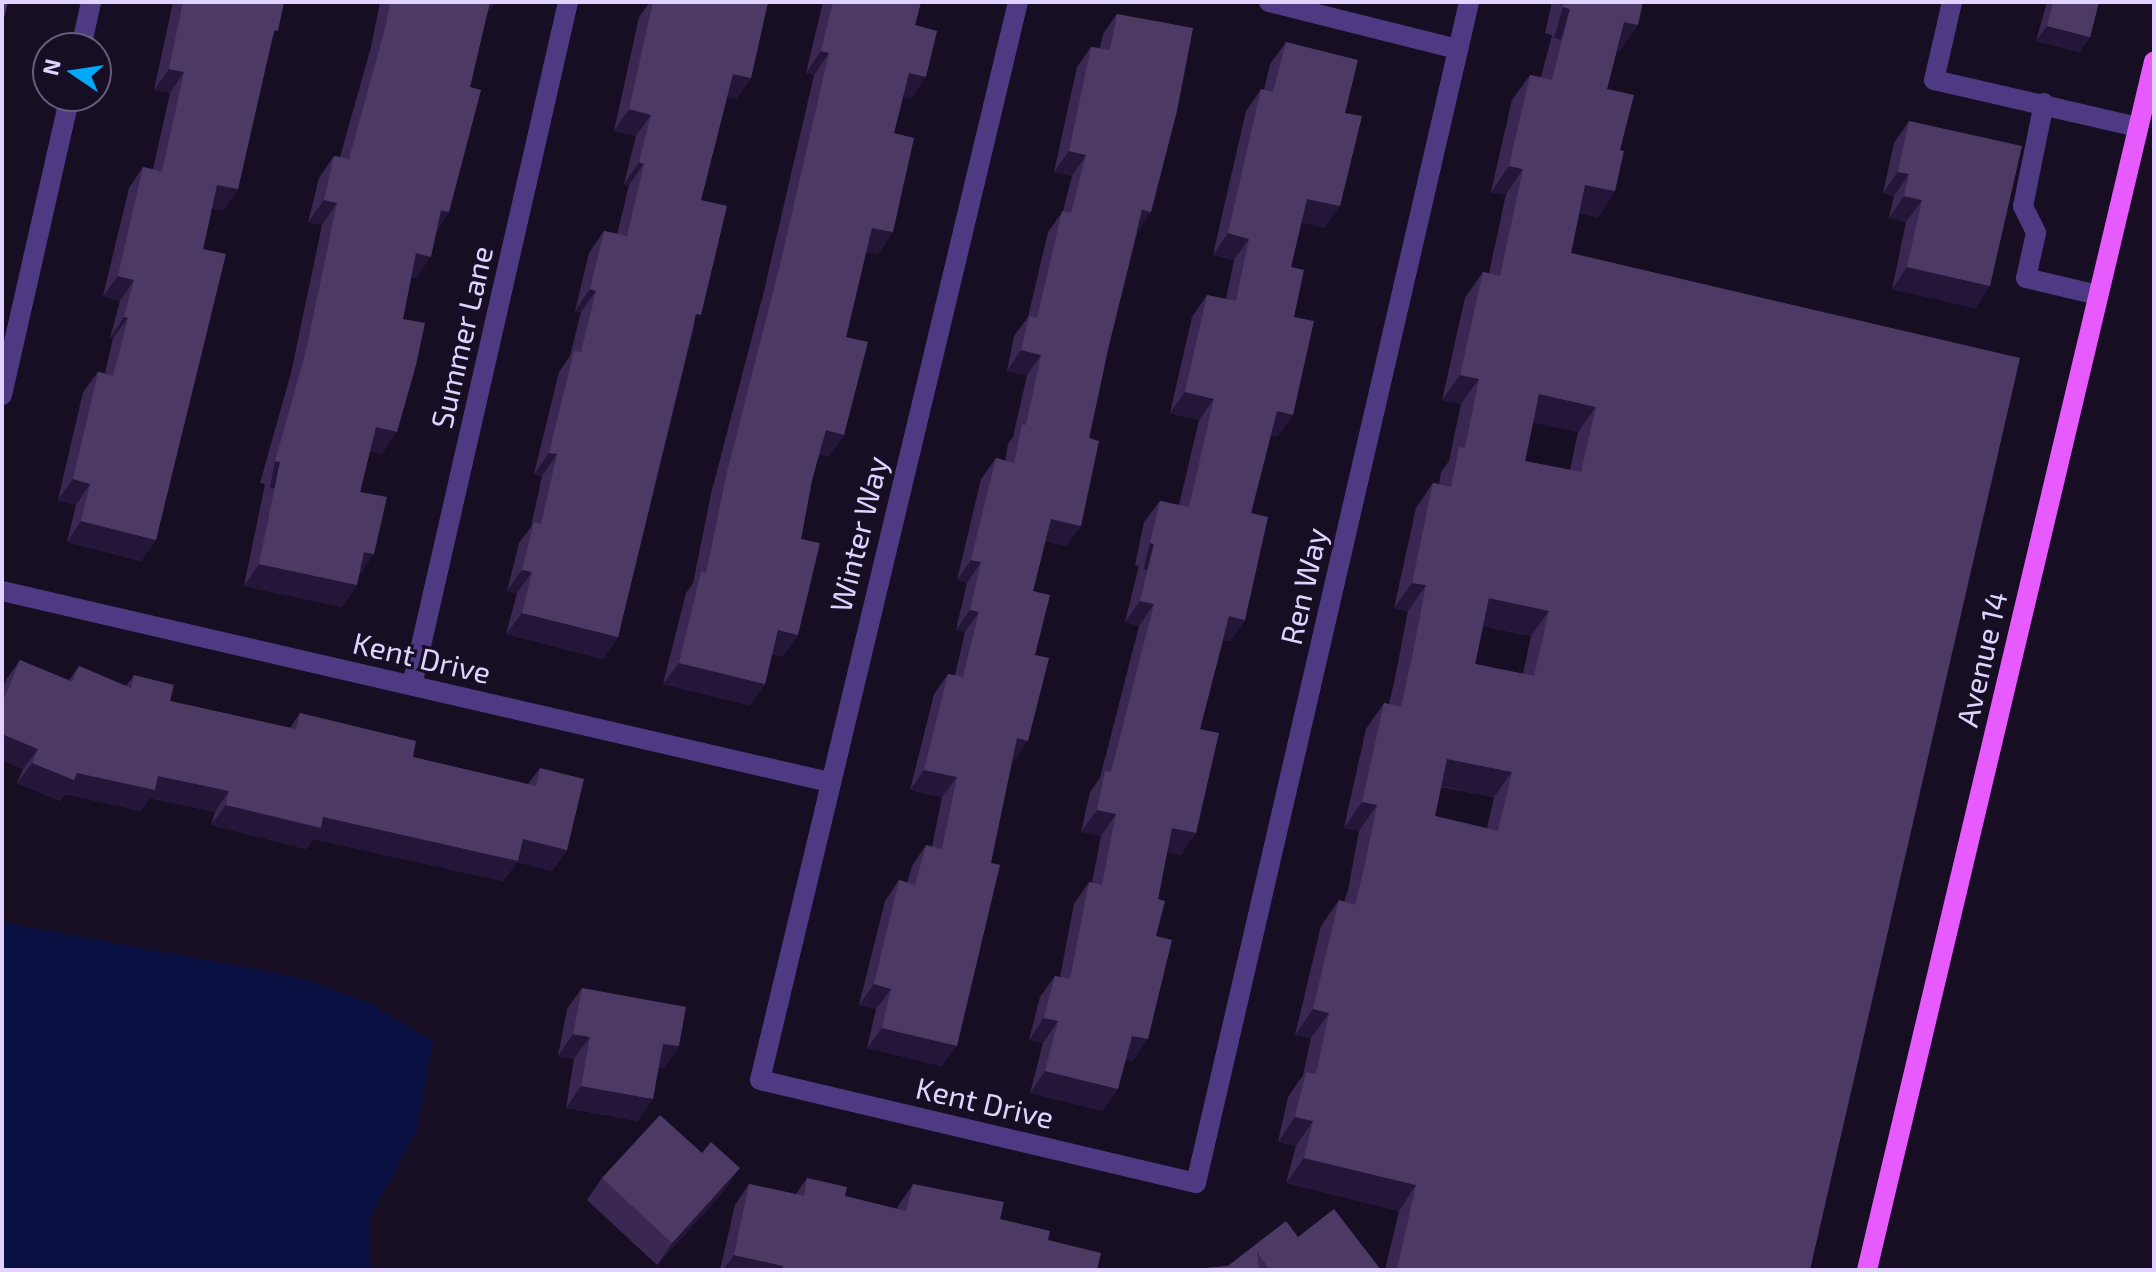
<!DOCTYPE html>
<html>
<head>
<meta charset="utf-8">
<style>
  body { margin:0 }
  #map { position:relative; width:2156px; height:1272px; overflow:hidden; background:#170e24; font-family:"Exo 2",sans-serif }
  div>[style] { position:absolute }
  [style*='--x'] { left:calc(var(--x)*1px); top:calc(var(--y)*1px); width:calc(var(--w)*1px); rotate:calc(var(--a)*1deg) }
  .water>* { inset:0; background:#0a1142 }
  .minor>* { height:20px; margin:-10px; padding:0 10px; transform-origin:10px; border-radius:10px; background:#4d3a83 }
  .major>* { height:20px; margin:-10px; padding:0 10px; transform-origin:10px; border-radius:10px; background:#e75afe }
  .wall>* { inset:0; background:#3a2852 }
  .shaded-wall>* { inset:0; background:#241638; transform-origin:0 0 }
  .building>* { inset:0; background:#4c3a65 }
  span { translate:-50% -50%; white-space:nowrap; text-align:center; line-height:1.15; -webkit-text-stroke:6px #170e24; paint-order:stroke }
  .street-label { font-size:30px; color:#e1d2ff }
  .frame { position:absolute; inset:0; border:4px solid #e1d2ff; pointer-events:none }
  .north { position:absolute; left:32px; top:32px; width:80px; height:80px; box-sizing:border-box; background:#170e24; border:2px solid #685c7c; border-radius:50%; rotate:283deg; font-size:22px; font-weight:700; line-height:32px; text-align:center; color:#e1d2ff }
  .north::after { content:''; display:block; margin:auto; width:28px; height:36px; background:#01a9fc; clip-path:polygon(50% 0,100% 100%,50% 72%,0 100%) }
</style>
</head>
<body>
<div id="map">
  <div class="water">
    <div style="clip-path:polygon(2px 922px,297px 977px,367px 1002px,433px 1041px,417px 1130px,370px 1217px,369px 1270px,2px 1270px)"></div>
  </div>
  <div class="minor">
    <div style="--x:1018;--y:2;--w:1108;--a:103.46"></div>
    <div style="--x:760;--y:1080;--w:448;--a:13.3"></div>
    <div style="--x:1196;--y:1183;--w:1212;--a:-76.98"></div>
    <div style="--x:1269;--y:2;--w:195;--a:14"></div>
    <div style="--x:1952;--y:2;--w:80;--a:103"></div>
    <div style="--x:1934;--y:80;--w:209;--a:13"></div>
    <div style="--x:81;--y:48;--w:47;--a:-77.7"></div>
    <div style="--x:2044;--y:103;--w:105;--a:101.5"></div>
    <div style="--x:2023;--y:206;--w:30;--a:64"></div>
    <div style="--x:2036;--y:233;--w:46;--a:102.5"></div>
    <div style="--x:2026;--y:278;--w:74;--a:13.3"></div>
    <div style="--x:2;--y:395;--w:307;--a:-77.2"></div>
    <div style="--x:2;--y:591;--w:849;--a:13"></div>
    <div style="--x:412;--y:685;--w:701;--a:-77.13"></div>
  </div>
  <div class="major">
    <div style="--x:1867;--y:1270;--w:1242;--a:-76.64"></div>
  </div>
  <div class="wall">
    <div style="clip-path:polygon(173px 2px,284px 2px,272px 40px,238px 189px,223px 210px,212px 208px,203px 249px,156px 540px,141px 561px,67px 542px,76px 505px,58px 500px,83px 392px,98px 372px,105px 373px,113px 338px,110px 338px,120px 301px,103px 296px,129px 188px,143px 167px,153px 169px,170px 93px,154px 90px)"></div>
    <div style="clip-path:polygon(380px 2px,496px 2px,487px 13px,470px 87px,449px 212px,437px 230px,416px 278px,411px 277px,403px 319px,382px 454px,370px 451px,360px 492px,374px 554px,359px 575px,357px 585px,342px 607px,244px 586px,265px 484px,260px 483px,291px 373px,322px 225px,308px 222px,319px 178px,334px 156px,340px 157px,371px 47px)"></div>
    <div style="clip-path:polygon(650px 2px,768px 2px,751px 78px,736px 99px,727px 97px,701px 200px,694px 326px,618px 637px,603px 659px,506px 634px,517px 593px,507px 591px,519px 543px,531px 527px,542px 476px,534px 474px,559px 372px,570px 356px,581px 312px,575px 311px,589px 253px,604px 231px,617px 234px,629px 185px,624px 184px,636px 136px,614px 131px,639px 17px)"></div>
    <div style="clip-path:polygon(823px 2px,921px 2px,915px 25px,911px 99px,903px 97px,894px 133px,893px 232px,878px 254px,866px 252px,846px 337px,844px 435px,829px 456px,819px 454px,812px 480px,801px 539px,798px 635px,783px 656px,772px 654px,765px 684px,749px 705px,663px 684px,686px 593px,693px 583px,711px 494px,764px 291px,814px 75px,806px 73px)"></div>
    <div style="clip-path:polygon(evenodd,1552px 2px,1643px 2px,1620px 51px,1617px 50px,1607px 89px,1620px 150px,1615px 191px,1598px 217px,1579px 213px,1571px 253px,1810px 1270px,1385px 1270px,1399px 1211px,1286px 1183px,1296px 1146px,1278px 1142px,1288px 1097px,1303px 1075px,1311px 1038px,1295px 1035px,1321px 926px,1339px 900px,1344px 902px,1348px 890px,1359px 831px,1344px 828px,1366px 729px,1384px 703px,1389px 704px,1395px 678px,1408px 611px,1394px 608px,1416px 508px,1433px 483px,1439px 484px,1441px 472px,1449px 461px,1461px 404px,1442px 400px,1465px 298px,1483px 272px,1489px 273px,1506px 194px,1491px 192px,1512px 100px,1530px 75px,1541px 77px,1552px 35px,1545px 33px,1552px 2px,1533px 422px,1578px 432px,1570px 470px,1525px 461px,1533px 422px,1552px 2px,1483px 626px,1531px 636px,1523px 674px,1475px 664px,1483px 626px,1552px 2px,1441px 787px,1494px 797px,1487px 828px,1435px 816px,1441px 787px)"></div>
    <div style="clip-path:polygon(2047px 2px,2099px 2px,2090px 37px,2079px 52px,2036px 41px)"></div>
    <div style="clip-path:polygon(1117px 14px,1137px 233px,1109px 345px,1089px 438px,1081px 526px,1066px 546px,1045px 541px,1033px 591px,1035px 655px,1013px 762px,1012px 761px,942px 1066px,867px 1048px,876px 1009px,859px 1005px,885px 901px,899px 880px,907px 883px,912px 866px,926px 845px,932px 847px,942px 797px,910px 790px,934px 694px,948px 674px,955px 675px,965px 632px,956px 630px,967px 583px,957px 580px,981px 479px,996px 458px,1005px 461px,1008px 444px,1013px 437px,1027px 375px,1007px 371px,1014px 336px,1028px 317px,1048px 232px,1063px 211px,1072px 176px,1054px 172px,1077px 67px,1091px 47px,1100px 48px,1103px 34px)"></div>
    <div style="clip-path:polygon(1286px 42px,1345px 113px,1325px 228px,1301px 222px,1291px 267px,1294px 317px,1278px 436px,1271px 435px,1251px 513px,1245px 620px,1230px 641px,1223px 640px,1200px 729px,1181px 855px,1167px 852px,1158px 899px,1156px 936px,1133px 1061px,1126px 1059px,1103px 1111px,1030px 1093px,1043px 1043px,1029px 1040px,1040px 997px,1055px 976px,1060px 977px,1074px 904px,1089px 882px,1092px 883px,1101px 836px,1081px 832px,1090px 792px,1100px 778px,1139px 626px,1125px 622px,1139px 566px,1135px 565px,1144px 522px,1160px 501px,1179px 505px,1199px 420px,1170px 413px,1192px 317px,1207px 295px,1226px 299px,1234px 260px,1213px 255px,1246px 111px,1261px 89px,1264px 90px,1270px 64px)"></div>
    <div style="clip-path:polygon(1909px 121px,1990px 286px,1975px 308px,1892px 289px,1906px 222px,1889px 218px,1894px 196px,1883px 193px,1894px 143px)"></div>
    <div style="clip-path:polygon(20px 660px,69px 680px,79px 666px,126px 686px,134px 675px,170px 701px,290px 728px,300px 713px,413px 757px,528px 784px,540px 768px,567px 850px,552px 871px,517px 862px,503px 881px,313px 839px,306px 849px,211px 825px,215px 812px,150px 798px,141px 811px,65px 794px,60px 801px,17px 783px,23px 769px,2px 760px,2px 689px,6px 680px)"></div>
    <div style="clip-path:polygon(582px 988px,679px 1046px,664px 1068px,659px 1067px,638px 1121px,566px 1108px,574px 1059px,558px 1056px,567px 1009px)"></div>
    <div style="clip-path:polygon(602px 1178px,725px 1190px,657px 1265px,587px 1200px)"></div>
    <div style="clip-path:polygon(807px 1178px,845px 1196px,897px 1209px,898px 1206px,913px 1184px,1000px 1219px,1048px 1240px,1097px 1270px,720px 1270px,735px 1205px,749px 1184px,796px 1194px)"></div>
    <div style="clip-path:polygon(1298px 1237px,1381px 1270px,1185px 1270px,1228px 1266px)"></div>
  </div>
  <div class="shaded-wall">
    <div style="clip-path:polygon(484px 2px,496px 2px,488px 13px)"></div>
    <div style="left:1563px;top:7px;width:7px;height:32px;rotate:16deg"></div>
    <div style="clip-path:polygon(1624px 22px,1638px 25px,1620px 51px,1606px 47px)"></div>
    <div style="clip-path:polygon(2047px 26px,2090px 37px,2079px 52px,2036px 41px)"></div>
    <div style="clip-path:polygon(821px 51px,829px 53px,814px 75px,806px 73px)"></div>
    <div style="clip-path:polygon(169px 69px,184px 72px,170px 93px,154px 90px)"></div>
    <div style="clip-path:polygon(909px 73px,926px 77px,911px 99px,894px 95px)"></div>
    <div style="clip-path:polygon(733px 74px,751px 78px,736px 99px,718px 95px)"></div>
    <div style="clip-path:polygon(629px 109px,651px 115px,636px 136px,614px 131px)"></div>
    <div style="clip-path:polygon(1069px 151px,1086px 155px,1072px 176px,1054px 172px)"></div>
    <div style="clip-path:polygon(639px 162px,644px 164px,629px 185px,624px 184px)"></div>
    <div style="clip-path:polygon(1509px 166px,1523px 169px,1506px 194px,1491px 192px)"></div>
    <div style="clip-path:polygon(1898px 172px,1909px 174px,1894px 196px,1883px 193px)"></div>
    <div style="clip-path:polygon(217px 185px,238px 189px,223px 210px,203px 205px)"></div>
    <div style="clip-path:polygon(1585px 185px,1615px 191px,1598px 217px,1567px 210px)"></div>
    <div style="clip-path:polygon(1904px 196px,1922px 200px,1906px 222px,1889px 218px)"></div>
    <div style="clip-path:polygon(1307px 199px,1340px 206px,1325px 228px,1292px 220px)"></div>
    <div style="clip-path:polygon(324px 200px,337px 203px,322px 225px,308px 222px)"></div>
    <div style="clip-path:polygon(441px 210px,449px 212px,434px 233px)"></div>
    <div style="clip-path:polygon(1142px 210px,1151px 212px,1137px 233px)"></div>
    <div style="clip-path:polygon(872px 228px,893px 232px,878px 254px,857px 250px)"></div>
    <div style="clip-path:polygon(1228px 233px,1249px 239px,1234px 260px,1213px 255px)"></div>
    <div style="clip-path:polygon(416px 253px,431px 257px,416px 278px,401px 275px)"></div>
    <div style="clip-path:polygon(1907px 267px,1990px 286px,1975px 308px,1892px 289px)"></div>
    <div style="clip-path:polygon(118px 276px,134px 280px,120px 301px,103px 296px)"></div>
    <div style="clip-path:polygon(590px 289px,596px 291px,581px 312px,575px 311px)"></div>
    <div style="clip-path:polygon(124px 317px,128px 318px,113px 338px,110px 338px)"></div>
    <div style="clip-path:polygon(1021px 350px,1041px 355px,1027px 375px,1007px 371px)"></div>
    <div style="clip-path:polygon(1460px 375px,1479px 379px,1461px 404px,1442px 400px)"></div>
    <div style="clip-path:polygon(1185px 392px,1214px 399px,1199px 420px,1170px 413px)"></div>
    <div style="clip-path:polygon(1539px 394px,1596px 407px,1578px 432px,1521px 420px)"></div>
    <div style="clip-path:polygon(1277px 411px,1293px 415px,1278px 436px,1262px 432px)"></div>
    <div style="clip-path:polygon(376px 427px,397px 432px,382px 454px,361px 448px)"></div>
    <div style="clip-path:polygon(826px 430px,844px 435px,829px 456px,811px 452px)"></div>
    <div style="clip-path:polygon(549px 453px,557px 454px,542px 476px,534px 474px)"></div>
    <div style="left:275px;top:461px;width:5px;height:27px;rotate:11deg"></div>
    <div style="clip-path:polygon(73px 479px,90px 484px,76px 505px,58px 500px)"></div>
    <div style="clip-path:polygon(1051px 519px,1081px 526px,1066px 546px,1036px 539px)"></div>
    <div style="clip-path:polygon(81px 521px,156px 540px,141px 561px,67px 542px)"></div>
    <div style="left:1150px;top:543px;width:4px;height:27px;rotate:14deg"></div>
    <div style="clip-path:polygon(364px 552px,374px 554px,359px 576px)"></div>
    <div style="clip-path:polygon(971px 560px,981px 562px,967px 583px,957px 580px)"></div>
    <div style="clip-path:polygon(259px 564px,357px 585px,342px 607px,244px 586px)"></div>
    <div style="clip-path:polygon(522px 570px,532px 572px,517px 593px,507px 591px)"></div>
    <div style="clip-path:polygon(1412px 583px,1426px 585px,1408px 611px,1394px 608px)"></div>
    <div style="clip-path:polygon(1489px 598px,1549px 611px,1531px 636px,1471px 623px)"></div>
    <div style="clip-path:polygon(1140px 601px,1154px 604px,1139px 626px,1125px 622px)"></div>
    <div style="clip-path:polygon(970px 610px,979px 612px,965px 632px,956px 630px)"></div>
    <div style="clip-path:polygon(522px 613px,618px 637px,603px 659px,506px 634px)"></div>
    <div style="clip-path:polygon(1229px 616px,1245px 620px,1230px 641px,1214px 638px)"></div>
    <div style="clip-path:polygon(778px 630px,798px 635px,783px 656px,763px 651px)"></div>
    <div style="clip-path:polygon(679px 663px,765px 684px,749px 705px,663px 684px)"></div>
    <div style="clip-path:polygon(2px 734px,38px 749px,23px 769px,2px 760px)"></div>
    <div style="clip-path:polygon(1017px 738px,1028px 741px,1013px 762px,1003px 759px)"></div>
    <div style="clip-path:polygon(1447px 759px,1512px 772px,1494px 797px,1429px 784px)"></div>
    <div style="clip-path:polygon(32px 763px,77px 773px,158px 776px,229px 791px,215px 812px,150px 798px,141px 811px,65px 794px,60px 801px,17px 783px)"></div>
    <div style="clip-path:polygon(924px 770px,957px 777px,942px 797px,910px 790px)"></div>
    <div style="clip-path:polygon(1362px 802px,1377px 805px,1359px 831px,1344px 828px)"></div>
    <div style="clip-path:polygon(226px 805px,323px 817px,523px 839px,567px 850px,552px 871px,517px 862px,503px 881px,313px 839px,306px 849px,211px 825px)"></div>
    <div style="clip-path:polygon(1097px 810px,1116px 814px,1101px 836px,1081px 832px)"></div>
    <div style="clip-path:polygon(1172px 828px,1196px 833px,1181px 855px,1157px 850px)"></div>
    <div style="clip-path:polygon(874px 984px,891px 989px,876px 1009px,859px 1005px)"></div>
    <div style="clip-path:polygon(1313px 1009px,1329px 1013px,1311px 1038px,1295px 1035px)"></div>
    <div style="clip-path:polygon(1044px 1018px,1058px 1021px,1043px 1043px,1029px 1040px)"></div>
    <div style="clip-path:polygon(882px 1028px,957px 1046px,942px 1066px,867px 1048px)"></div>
    <div style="clip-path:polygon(573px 1034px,590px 1037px,574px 1059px,558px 1056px)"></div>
    <div style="clip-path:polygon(1132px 1036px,1148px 1039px,1133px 1061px,1117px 1057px)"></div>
    <div style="clip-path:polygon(663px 1044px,679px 1046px,664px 1068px,648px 1065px)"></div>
    <div style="clip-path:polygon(1045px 1071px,1118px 1089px,1103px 1111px,1030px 1093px)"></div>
    <div style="clip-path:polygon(581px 1086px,653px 1099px,638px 1121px,566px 1108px)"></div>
    <div style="clip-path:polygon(1295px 1117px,1313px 1121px,1296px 1146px,1278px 1142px)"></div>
    <div style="clip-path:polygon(1304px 1158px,1416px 1185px,1399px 1211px,1286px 1183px)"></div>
    <div style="clip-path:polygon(740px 1168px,725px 1190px,657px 1265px,672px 1243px)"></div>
    <div style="clip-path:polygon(734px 1255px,783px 1266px,780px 1270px,723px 1270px)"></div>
  </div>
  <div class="building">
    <div style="clip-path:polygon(2px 2px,8px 2px,2px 26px)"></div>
    <div style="clip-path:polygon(183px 2px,284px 2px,278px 31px,274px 30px,238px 189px,217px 185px,203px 249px,226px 254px,156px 540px,81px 521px,90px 484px,73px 479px,98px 372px,113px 376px,128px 318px,124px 317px,134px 280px,118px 276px,143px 167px,162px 172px,184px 72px,169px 69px)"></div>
    <div style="clip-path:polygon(390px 2px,490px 2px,470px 87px,481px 90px,449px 212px,441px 210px,431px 257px,416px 253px,403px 319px,425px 323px,416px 365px,397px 432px,376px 427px,360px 492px,387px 497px,374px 554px,364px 552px,357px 585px,259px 564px,280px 462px,275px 461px,306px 351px,337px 203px,324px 200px,334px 156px,349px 159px,386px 25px)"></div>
    <div style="clip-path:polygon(653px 2px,690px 3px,690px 2px,768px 2px,751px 78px,733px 74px,701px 200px,727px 206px,701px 315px,696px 314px,618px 637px,522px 613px,532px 572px,522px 570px,534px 522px,541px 524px,557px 454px,549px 453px,574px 351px,581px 352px,596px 291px,590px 289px,604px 231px,627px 236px,644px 164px,639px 162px,651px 115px,629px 109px)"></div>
    <div style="clip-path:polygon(833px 2px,921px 2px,915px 25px,937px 31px,926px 77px,909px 73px,894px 133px,914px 138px,893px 232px,872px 228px,846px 337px,868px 342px,844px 435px,826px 430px,812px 480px,801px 539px,820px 543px,798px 635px,778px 630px,765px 684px,679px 663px,701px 572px,706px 573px,727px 472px,779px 269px,829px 53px,821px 51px)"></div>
    <div style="clip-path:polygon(evenodd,1564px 2px,1643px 2px,1638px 25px,1624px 22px,1607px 89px,1634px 95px,1620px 150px,1624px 151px,1615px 191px,1585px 185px,1571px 253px,2020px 358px,1810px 1270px,1397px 1270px,1416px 1185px,1304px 1158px,1313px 1121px,1295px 1117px,1306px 1072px,1316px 1074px,1329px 1013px,1313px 1009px,1339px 900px,1355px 905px,1365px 864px,1377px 805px,1362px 802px,1384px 703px,1401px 707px,1413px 652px,1426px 585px,1412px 583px,1433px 483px,1451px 487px,1459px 447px,1465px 448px,1479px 379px,1460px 375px,1483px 272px,1500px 276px,1523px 169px,1509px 166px,1530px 75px,1552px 80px,1570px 9px,1563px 7px,1564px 2px,1539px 394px,1596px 407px,1581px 472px,1525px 461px,1539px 394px,1564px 2px,1489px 598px,1549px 611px,1534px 676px,1475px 664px,1489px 598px,1564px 2px,1447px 759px,1512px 772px,1498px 831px,1435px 816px,1447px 759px)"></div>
    <div style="clip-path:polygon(2053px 2px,2099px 2px,2090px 37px,2047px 26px)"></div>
    <div style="clip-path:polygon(1117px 14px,1193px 28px,1177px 111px,1151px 212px,1142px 210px,1109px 345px,1089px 438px,1099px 441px,1081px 526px,1051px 519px,1033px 591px,1050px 595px,1035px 655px,1049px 658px,1028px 741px,1017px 738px,991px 863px,1000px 865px,957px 1046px,882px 1028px,891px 989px,874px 984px,899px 880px,915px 885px,926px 845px,942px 849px,957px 777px,924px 770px,948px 674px,963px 677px,979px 612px,970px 610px,981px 562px,971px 560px,996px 458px,1014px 463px,1022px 424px,1026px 425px,1041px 355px,1021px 350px,1029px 316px,1037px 318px,1062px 211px,1071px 213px,1086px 155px,1069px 151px,1091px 47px,1110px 50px)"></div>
    <div style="clip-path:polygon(1286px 42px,1358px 60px,1345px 113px,1362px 116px,1340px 206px,1307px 199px,1291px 267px,1304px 270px,1294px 317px,1314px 321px,1293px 415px,1277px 411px,1251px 513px,1268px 517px,1245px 620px,1229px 616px,1200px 729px,1219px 733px,1196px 833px,1172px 828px,1158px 899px,1165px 901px,1156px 936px,1172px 940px,1148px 1039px,1132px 1036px,1118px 1089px,1045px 1071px,1058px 1021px,1044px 1018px,1055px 976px,1070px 979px,1089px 882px,1102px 885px,1116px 814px,1097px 810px,1105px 771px,1111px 772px,1154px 604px,1140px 601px,1154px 544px,1150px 543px,1160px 501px,1189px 507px,1214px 399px,1185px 392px,1207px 295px,1236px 301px,1249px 239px,1228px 233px,1261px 89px,1273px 92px)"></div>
    <div style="clip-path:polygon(1909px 121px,2022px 146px,1990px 286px,1907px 267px,1922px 200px,1904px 196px,1909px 174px,1898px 172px)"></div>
    <div style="clip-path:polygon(20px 660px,72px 682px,79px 666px,131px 688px,134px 675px,174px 685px,170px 701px,296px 729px,300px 713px,416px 741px,413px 757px,536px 786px,540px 768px,584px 779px,567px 850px,523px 839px,518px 861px,323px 817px,321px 828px,226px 805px,229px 791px,158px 776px,155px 790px,77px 773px,74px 780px,32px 763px,38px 749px,2px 734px,2px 703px)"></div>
    <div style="clip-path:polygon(582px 988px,686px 1007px,679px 1046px,663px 1044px,653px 1099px,581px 1086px,590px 1037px,573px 1034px)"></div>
    <div style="clip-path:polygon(660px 1115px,702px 1153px,711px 1142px,740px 1168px,672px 1243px,602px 1178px)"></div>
    <div style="clip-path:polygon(807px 1178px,847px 1187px,845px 1196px,906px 1211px,913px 1184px,1004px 1202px,1000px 1219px,1050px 1231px,1048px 1240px,1101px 1253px,1097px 1270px,782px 1270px,783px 1266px,734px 1255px,749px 1184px,804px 1196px)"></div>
    <div style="clip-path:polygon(1334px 1209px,1381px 1270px,1270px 1270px,1257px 1252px,1259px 1270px,1185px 1270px,1228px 1266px,1286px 1221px,1298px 1237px)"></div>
  </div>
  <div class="street-label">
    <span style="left:461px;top:337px;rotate:-77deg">Summer Lane</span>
    <span style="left:858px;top:534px;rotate:-76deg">Winter Way</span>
    <span style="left:1303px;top:586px;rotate:-77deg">Ren Way</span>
    <span style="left:422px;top:657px;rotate:13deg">Kent Drive</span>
    <span style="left:1981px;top:659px;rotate:-77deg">Avenue 14</span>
    <span style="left:985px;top:1102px;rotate:13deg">Kent Drive</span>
  </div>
  <div class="frame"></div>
  <div class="north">N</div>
</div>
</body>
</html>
